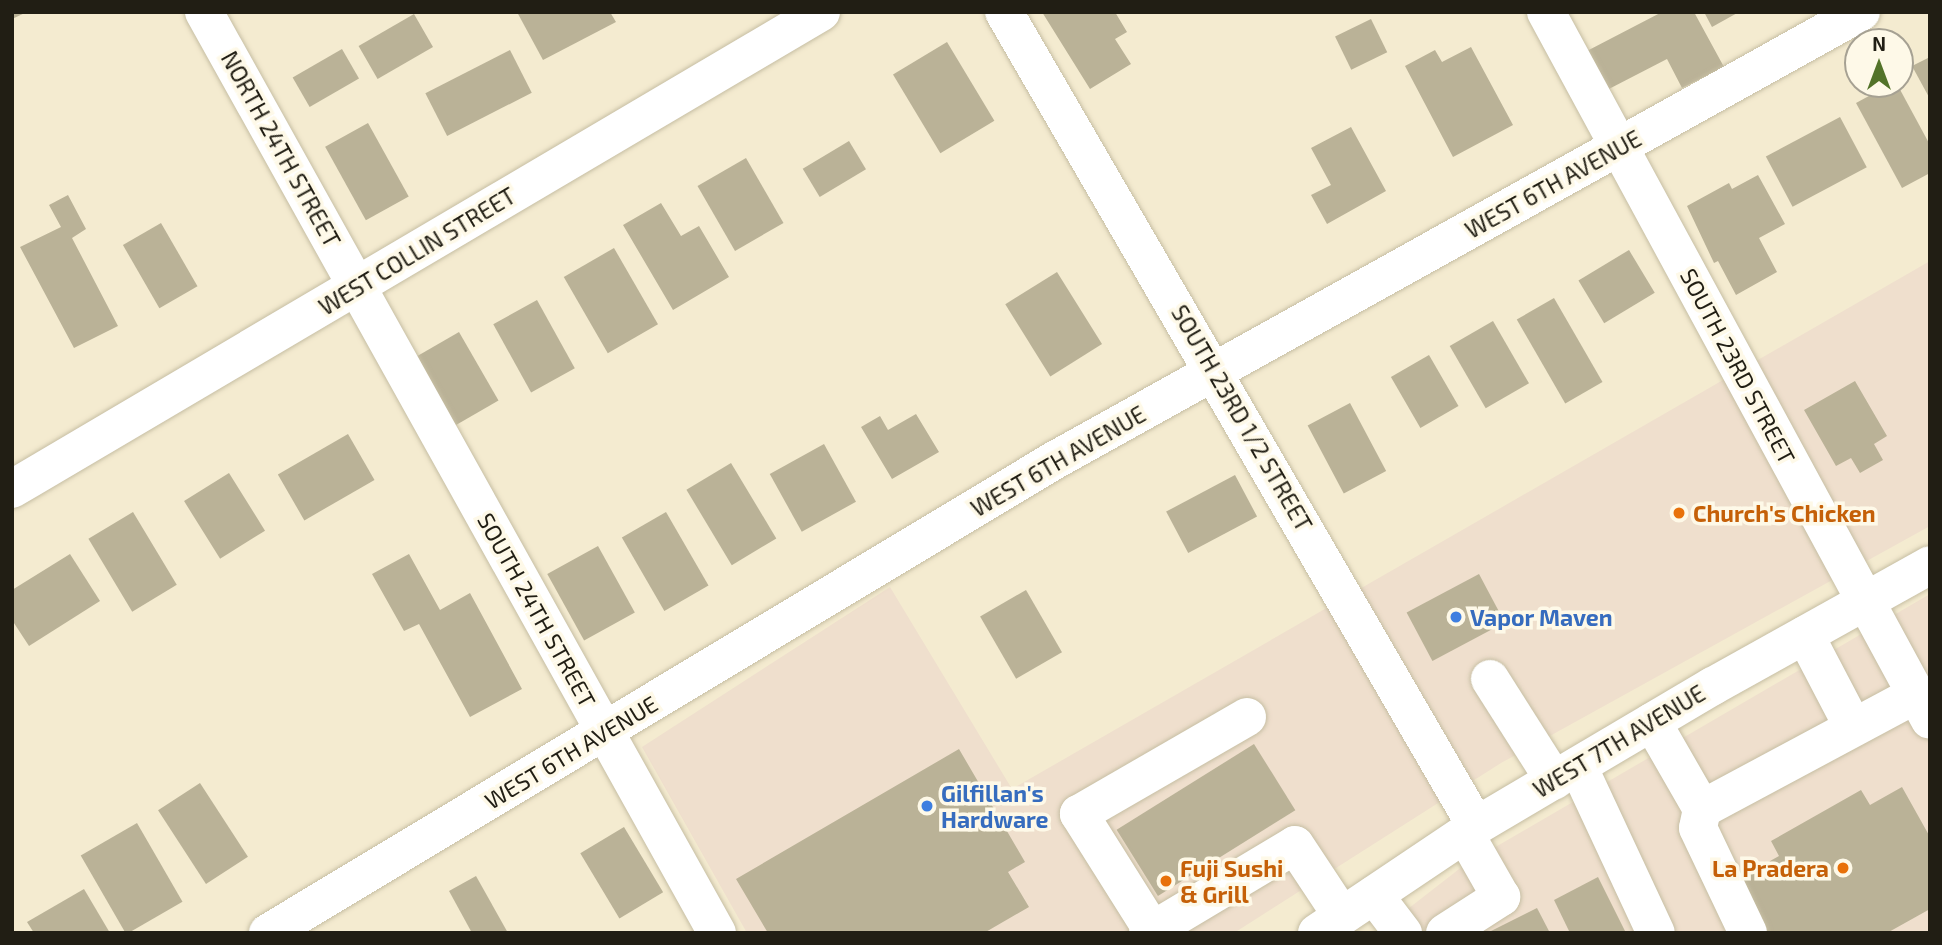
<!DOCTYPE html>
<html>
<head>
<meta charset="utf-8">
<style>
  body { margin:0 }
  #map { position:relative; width:1942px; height:945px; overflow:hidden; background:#f4ebd0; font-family:"Exo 2",sans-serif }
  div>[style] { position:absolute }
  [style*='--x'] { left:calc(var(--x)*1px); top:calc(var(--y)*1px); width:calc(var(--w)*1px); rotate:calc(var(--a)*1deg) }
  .commercial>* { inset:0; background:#efdfcd }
  .building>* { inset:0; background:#bab297; transform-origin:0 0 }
  .roads { filter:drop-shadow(0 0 2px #c6bea3) drop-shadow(0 0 2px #c6bea3) }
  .minor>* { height:38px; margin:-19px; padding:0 19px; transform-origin:19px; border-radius:19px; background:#fff }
  .major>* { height:38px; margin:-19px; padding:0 19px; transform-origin:19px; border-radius:19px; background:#fff }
  .dots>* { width:19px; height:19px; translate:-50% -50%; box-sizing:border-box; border:4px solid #fef9e8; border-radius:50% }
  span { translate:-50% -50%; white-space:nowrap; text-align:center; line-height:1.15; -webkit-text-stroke:7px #fef9e8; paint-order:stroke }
  .street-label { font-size:23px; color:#211e14 }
  .food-label { font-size:23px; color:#c56008; font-weight:700 }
  .left { translate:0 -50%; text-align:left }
  .right { translate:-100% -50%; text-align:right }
  .shop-label { font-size:23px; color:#366cbe; font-weight:700 }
  .frame { position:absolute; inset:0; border:14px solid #211e14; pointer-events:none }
  .north { position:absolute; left:1844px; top:28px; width:70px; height:70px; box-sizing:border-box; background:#fef9e8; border:2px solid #a6a193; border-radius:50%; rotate:0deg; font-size:19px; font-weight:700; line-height:28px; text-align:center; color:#211e14 }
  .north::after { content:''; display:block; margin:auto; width:24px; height:32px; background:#537329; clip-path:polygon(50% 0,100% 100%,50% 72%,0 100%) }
</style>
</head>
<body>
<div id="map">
  <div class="commercial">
    <div style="clip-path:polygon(1930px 261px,1930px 526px,1501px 763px,1234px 933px,747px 933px,642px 747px,890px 587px,1012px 789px)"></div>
    <div style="clip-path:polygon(1930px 594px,1930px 933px,1377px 933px,1463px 866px)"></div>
  </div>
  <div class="building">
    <div style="clip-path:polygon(12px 12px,27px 12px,12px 19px)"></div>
    <div style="clip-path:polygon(517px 12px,610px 12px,616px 22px,543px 60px)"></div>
    <div style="clip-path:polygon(1042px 12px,1115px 12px,1127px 32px,1115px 39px,1131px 64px,1090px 89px)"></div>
    <div style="clip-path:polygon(1662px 12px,1694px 12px,1724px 67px,1682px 88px,1667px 59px,1605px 91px,1585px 52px)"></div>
    <div style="clip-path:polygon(1704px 12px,1739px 12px,1712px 27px)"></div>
    <div style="left:414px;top:14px;width:38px;height:64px;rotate:60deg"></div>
    <div style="left:1371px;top:19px;width:37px;height:40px;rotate:64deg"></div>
    <div style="left:947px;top:42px;width:92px;height:63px;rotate:59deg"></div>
    <div style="clip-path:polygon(1471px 47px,1513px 125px,1453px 157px,1405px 66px,1435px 50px,1442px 62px)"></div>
    <div style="left:342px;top:49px;width:34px;height:57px;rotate:60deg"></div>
    <div style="left:510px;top:50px;width:48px;height:95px;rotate:63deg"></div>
    <div style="clip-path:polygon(1930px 57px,1930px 99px,1912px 66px)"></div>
    <div style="clip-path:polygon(1891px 84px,1897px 84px,1930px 145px,1930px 173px,1902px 188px,1856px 103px)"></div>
    <div style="left:1840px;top:117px;width:57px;height:84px;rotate:62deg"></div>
    <div style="left:368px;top:123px;width:84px;height:49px;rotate:61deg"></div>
    <div style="clip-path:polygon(1351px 127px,1386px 191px,1327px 224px,1311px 195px,1331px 185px,1311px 148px)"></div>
    <div style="left:849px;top:141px;width:33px;height:54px;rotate:59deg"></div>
    <div style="left:746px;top:158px;width:75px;height:56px;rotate:60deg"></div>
    <div style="clip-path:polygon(1758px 175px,1785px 224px,1759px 238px,1777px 272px,1736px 295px,1718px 261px,1714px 263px,1687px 206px,1729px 183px,1732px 189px)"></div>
    <div style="clip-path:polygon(68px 195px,86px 229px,72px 238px,118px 326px,74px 348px,20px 247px,61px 227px,49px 205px)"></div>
    <div style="clip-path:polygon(661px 203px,681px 236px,699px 226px,729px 277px,673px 310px,623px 225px)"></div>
    <div style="left:161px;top:223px;width:73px;height:44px;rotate:60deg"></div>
    <div style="left:614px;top:248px;width:88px;height:58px;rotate:60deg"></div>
    <div style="left:1629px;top:250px;width:50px;height:59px;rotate:59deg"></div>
    <div style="left:1057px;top:272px;width:85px;height:61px;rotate:58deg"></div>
    <div style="left:1554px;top:298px;width:97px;height:43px;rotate:60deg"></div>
    <div style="left:537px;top:300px;width:78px;height:50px;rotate:61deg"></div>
    <div style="left:1493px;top:321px;width:72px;height:50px;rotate:60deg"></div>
    <div style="left:459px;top:332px;width:79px;height:51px;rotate:60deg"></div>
    <div style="left:1429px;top:355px;width:59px;height:44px;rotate:60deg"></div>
    <div style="clip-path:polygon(1855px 381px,1887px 436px,1874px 444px,1883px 460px,1860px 473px,1851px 458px,1836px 466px,1804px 410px)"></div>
    <div style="left:1350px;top:403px;width:77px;height:48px;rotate:62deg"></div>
    <div style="clip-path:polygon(916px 414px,939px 452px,892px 479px,861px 427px,880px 416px,888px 430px)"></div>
    <div style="left:348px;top:434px;width:53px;height:81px;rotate:60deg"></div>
    <div style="left:824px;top:444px;width:66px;height:62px;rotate:61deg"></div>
    <div style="left:731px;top:463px;width:88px;height:52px;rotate:59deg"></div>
    <div style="left:229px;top:473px;width:68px;height:53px;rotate:58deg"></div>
    <div style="left:1235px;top:475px;width:47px;height:78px;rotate:62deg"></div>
    <div style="left:133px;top:512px;width:85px;height:52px;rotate:59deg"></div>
    <div style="left:666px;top:512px;width:85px;height:51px;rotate:60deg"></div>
    <div style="left:598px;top:546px;width:76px;height:58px;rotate:61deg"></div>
    <div style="clip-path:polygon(70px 554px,100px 601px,29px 646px,12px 620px,12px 590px)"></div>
    <div style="clip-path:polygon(409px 554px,440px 610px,470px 593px,522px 689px,470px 717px,419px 624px,404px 631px,372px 574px)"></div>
    <div style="left:1479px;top:574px;width:55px;height:82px;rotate:62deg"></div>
    <div style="left:1026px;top:590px;width:72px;height:53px;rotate:60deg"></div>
    <div style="left:1254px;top:744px;width:78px;height:162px;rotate:58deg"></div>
    <div style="clip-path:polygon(959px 749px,1025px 862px,1008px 872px,1029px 907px,984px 933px,768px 933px,736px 879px)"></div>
    <div style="left:200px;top:783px;width:88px;height:50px;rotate:57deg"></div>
    <div style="clip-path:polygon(1902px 787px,1930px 837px,1930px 909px,1887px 933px,1765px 933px,1736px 880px,1779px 856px,1771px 841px,1861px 790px,1870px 805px)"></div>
    <div style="left:137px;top:823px;width:91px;height:65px;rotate:60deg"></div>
    <div style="left:624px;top:827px;width:76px;height:51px;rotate:59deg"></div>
    <div style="clip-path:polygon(476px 876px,508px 933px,472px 933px,449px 891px)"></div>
    <div style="clip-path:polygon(1598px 877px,1626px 933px,1570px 933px,1554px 900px)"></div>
    <div style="clip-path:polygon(84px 889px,110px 933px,34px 933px,27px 922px)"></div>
    <div style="clip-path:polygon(1537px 908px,1550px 933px,1487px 933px)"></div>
  </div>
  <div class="roads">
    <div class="minor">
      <div style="--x:204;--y:12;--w:1054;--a:60.88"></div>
      <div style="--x:1004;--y:12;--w:941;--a:59.89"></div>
      <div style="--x:1546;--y:12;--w:805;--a:61.53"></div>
      <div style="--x:12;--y:489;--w:939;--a:-30.52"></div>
      <div style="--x:1805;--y:635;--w:104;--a:62.4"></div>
      <div style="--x:1490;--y:679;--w:120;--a:57.6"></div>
      <div style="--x:1652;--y:722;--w:100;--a:60.1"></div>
      <div style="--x:1702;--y:809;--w:242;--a:-28.2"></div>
      <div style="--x:1578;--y:766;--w:184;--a:65"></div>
      <div style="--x:1702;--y:809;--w:19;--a:102"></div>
      <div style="--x:1698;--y:828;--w:116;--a:64.5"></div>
      <div style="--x:1374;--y:895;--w:48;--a:52.7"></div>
      <div style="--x:268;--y:933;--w:918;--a:-31.01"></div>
      <div style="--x:1055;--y:460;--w:922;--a:-29.07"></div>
      <div style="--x:1148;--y:933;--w:171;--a:-30.9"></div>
      <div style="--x:1295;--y:845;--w:85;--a:56.5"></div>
      <div style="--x:1154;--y:933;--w:141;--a:-122.2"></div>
      <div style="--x:1079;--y:814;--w:194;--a:-30"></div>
      <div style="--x:1445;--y:933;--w:67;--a:-32.7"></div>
      <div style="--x:1501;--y:897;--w:73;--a:-119.7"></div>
    </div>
    <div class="major">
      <div style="--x:1317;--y:933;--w:192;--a:-33.9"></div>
      <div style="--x:1476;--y:826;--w:275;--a:-30.6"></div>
      <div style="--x:1713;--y:686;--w:248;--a:-29.1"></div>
    </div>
  </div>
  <div class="dots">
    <div style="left:1679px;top:513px;background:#e8710a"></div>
    <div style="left:1456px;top:617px;background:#3f7fe0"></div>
    <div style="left:927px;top:806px;background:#3f7fe0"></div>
    <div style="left:1843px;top:868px;background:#e8710a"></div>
    <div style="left:1166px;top:881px;background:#e8710a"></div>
  </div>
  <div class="street-label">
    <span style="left:281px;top:149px;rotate:61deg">NORTH 24TH STREET</span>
    <span style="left:1553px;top:184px;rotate:-29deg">WEST 6TH AVENUE</span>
    <span style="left:417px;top:251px;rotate:-31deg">WEST COLLIN STREET</span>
    <span style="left:1738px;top:366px;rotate:62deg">SOUTH 23RD STREET</span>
    <span style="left:1242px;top:418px;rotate:60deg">SOUTH 23RD 1/2 STREET</span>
    <span style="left:1058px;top:461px;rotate:-30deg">WEST 6TH AVENUE</span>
    <span style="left:537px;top:610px;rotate:61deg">SOUTH 24TH STREET</span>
    <span style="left:1619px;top:741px;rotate:-31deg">WEST 7TH AVENUE</span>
    <span style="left:571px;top:752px;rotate:-31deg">WEST 6TH AVENUE</span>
  </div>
  <div class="food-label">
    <span class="left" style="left:1693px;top:513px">Church's Chicken</span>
    <span class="left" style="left:1180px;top:881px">Fuji Sushi<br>&amp; Grill</span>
    <span class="right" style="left:1829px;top:868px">La Pradera</span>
  </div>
  <div class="shop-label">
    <span class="left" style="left:1470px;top:617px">Vapor Maven</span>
    <span class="left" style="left:941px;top:806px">Gilfillan's<br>Hardware</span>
  </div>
  <div class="frame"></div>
  <div class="north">N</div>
</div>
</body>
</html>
